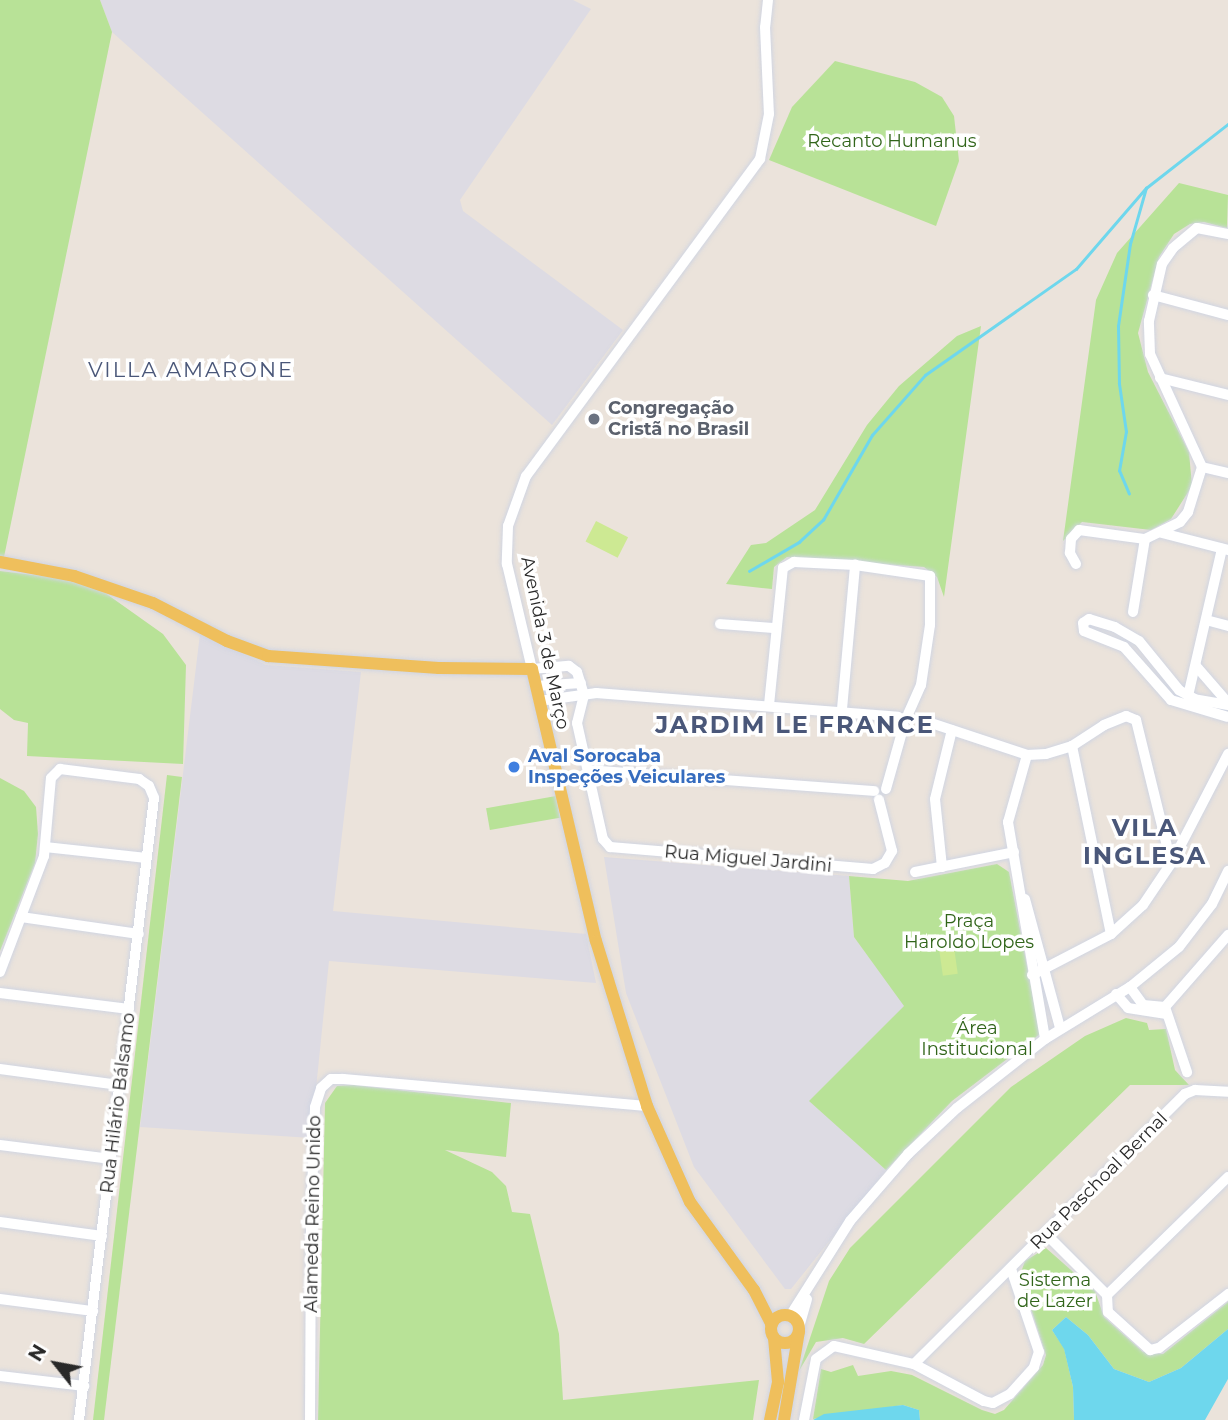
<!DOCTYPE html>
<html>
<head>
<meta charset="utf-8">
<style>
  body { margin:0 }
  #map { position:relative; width:1228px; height:1420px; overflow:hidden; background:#ebe3db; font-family:Montserrat,sans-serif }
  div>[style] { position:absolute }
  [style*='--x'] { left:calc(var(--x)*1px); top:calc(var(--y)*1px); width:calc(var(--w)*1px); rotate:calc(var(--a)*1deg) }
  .industrial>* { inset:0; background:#dddbe3 }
  .green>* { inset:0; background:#b8e297; transform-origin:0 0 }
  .pitch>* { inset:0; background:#cde993; transform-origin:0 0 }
  .water>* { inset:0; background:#6ed7ed }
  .stream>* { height:2.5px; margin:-1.25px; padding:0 1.25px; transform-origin:1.25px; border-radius:1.25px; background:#6ed7ed }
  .roads { filter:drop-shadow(0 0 2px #d0d5e2) drop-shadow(0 0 2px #d0d5e2) }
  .minor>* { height:10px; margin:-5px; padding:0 5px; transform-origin:5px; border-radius:5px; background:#fff }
  .major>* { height:12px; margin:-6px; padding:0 6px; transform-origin:6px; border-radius:6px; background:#efbf5c }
  .major>.ring { margin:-6px; padding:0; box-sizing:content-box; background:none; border:12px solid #efbf5c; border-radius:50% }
  .dots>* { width:19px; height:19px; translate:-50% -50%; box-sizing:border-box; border:4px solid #fff; border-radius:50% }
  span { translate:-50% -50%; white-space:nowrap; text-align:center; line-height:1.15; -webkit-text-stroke:7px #fff; paint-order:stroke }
  .park-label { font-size:18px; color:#31651a }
  .worship-label { font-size:18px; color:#5b616d; font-weight:700 }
  .left { translate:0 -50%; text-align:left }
  .street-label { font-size:18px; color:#292929 }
  .shop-label { font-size:18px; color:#366cbe; font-weight:700 }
  .quarter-label { font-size:21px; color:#4a5779; letter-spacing:2px }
  .district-label { font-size:24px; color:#4a5779; font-weight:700; letter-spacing:2px }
  .north { position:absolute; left:21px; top:1329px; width:70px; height:70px; -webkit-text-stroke:5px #fff; paint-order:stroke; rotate:301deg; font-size:19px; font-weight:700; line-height:28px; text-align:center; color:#292929 }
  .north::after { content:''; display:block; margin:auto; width:24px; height:32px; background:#292929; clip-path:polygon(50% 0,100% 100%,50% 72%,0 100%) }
</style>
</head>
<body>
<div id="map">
  <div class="industrial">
    <div style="clip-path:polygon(100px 0,573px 0,591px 9px,460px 200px,463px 211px,623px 330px,552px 425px,112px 32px)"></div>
    <div style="clip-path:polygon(200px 634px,266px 665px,361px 672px,333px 911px,586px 934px,596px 983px,329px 961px,311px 1138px,140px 1127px)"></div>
    <div style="clip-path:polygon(604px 857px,849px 876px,854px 937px,905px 1006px,810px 1101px,886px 1170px,791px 1289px,785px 1289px,694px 1167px,626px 993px)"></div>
  </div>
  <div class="green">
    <div style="clip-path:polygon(0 0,100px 0,112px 32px,4px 557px,0 557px)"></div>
    <div style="clip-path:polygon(835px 61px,915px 82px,942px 97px,954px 116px,959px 161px,936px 226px,769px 160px,792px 107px)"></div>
    <div style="clip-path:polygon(1179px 183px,1228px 195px,1227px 228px,1204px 222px,1190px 224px,1174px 234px,1159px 257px,1138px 333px,1148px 372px,1189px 452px,1192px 486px,1171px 519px,1151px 530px,1082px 522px,1063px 541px,1096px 300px,1117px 253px)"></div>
    <div style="clip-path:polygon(981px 326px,944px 597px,937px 577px,924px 567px,787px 557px,774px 567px,772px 589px,726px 584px,751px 545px,766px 543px,815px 510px,867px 425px,899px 386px,957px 336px)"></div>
    <div style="clip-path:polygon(0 571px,59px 578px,101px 590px,163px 634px,186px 665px,183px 764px,27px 756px,28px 723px,14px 720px,0 709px)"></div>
    <div style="clip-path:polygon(167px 775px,182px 777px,104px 1420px,93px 1420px)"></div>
    <div style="clip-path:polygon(0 778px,24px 791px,36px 807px,38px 834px,35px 863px,0 951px)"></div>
    <div style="left:556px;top:796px;width:22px;height:71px;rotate:80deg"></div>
    <div style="clip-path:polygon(997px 864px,1009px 872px,1040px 1034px,952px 1101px,886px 1170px,809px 1101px,904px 1006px,854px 937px,849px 876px,908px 881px)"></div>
    <div style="clip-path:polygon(1126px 1018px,1147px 1023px,1149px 1030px,1166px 1029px,1175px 1070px,1189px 1085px,1130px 1085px,864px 1344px,843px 1338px,816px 1342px,799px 1371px,829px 1281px,850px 1248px,1011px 1087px,1085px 1036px)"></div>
    <div style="clip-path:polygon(354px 1085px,511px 1103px,506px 1157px,445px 1150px,492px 1172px,506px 1186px,512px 1212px,530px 1214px,559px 1334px,563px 1400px,759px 1380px,753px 1420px,318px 1420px,325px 1103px,337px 1086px)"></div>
    <div style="clip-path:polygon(1046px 1248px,1095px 1291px,1104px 1317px,1143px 1352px,1163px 1354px,1228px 1302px,1228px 1329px,1181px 1368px,1149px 1382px,1114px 1369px,1088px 1335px,1066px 1317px,1052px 1330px,1064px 1348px,1073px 1387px,1074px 1420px,920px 1420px,919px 1410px,903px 1405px,813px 1419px,821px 1369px,831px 1372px,853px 1365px,858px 1376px,891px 1371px,912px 1375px,982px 1410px,995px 1414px,1004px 1410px,1043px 1365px,1046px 1355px,1020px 1275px,1025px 1261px)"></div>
  </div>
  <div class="pitch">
    <div style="left:596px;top:521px;width:36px;height:23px;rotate:27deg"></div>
    <div style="left:953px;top:940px;width:34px;height:15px;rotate:82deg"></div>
  </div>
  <div class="water">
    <div style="clip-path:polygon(1066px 1317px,1088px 1335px,1114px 1369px,1149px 1382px,1181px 1368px,1228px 1329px,1228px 1379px,1205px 1420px,1074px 1420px,1073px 1387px,1064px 1349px,1052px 1330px)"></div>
    <div style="clip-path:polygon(903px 1405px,919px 1410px,920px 1420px,813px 1420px,824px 1414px)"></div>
  </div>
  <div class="stream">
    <div style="--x:1129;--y:494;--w:25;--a:-113"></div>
    <div style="--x:1119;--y:471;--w:40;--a:-80"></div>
    <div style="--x:1126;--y:432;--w:49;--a:-98.3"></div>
    <div style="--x:1119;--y:384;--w:58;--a:-91"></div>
    <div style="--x:1118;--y:326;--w:83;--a:-81.7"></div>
    <div style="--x:1130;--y:244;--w:58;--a:-74.1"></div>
    <div style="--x:749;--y:571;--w:58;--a:-30.1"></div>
    <div style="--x:799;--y:542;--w:33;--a:-43"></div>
    <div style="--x:823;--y:520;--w:98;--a:-60"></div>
    <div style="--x:872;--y:435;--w:80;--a:-48.5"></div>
    <div style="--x:925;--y:375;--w:184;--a:-35.1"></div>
    <div style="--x:1076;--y:269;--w:107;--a:-49.2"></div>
    <div style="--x:1146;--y:188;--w:104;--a:-38"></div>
  </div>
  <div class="roads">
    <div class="minor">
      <div style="--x:768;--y:0;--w:27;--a:96"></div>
      <div style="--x:765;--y:27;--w:87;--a:87.4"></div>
      <div style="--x:769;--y:114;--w:46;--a:101.3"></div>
      <div style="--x:760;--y:159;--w:394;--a:126.4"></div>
      <div style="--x:526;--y:476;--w:53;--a:109.8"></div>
      <div style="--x:508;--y:526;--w:38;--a:92"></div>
      <div style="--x:507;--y:564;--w:108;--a:76.6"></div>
      <div style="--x:532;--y:669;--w:37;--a:-5"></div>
      <div style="--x:569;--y:666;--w:10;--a:37"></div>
      <div style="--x:577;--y:672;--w:24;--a:73"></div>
      <div style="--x:584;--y:695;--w:29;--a:104"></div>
      <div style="--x:577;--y:723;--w:119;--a:77.4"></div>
      <div style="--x:603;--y:839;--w:11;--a:49"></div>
      <div style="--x:610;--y:847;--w:264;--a:4.8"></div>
      <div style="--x:873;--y:869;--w:13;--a:-27"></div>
      <div style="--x:885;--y:863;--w:14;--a:-60"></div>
      <div style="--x:892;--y:851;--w:53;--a:-104.3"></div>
      <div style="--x:1153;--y:295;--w:78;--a:14.9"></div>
      <div style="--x:1160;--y:378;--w:70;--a:14"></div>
      <div style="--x:1202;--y:467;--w:27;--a:13"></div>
      <div style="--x:1162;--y:533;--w:68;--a:14.4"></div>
      <div style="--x:1076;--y:564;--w:13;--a:-119"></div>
      <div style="--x:1070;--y:553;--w:14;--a:-86"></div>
      <div style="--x:1071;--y:539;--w:12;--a:-48"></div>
      <div style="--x:1079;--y:530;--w:67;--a:7.8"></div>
      <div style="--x:1145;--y:539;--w:39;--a:-26"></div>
      <div style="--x:1180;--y:522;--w:13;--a:-51"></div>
      <div style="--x:1188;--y:512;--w:47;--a:-72.7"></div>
      <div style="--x:1202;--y:467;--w:124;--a:-114.7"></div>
      <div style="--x:1150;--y:354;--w:33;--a:-92"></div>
      <div style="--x:1149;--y:321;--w:58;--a:-77.2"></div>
      <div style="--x:1162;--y:264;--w:19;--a:-55"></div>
      <div style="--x:1173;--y:248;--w:31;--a:-40"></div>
      <div style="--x:1197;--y:228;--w:32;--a:11"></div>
      <div style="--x:1133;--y:612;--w:74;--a:-80.7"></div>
      <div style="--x:1206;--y:620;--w:23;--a:15"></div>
      <div style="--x:720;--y:624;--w:55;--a:4.2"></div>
      <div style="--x:1196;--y:666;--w:49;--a:49.1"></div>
      <div style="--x:536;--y:686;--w:45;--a:-3.8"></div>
      <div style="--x:1188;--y:696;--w:151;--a:-77"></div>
      <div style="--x:539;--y:701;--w:58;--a:-8"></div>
      <div style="--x:596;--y:693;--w:303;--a:4.5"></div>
      <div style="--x:769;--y:705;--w:138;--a:-84.2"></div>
      <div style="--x:783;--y:568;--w:13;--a:-29"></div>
      <div style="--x:794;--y:562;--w:61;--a:2.8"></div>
      <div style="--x:855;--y:565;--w:76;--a:8.3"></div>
      <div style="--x:930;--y:576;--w:49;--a:90"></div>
      <div style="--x:930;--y:625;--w:61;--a:98.5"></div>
      <div style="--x:921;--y:685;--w:32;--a:114"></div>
      <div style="--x:1228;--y:705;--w:34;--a:-170"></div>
      <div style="--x:1195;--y:699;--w:18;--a:-151"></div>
      <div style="--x:1179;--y:690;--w:63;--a:-129.2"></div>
      <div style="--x:1139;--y:641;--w:28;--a:-150"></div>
      <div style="--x:1115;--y:627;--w:27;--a:-163"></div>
      <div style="--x:1089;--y:619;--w:7;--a:146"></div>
      <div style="--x:1083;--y:623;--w:8;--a:83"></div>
      <div style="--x:1084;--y:631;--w:43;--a:21.8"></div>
      <div style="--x:1124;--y:647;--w:71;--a:48.4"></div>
      <div style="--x:1171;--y:700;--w:59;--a:16.6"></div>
      <div style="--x:842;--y:709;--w:145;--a:-84.8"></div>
      <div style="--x:925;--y:721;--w:108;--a:18.4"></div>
      <div style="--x:1027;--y:755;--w:19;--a:-3"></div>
      <div style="--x:1046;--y:754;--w:27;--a:-17"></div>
      <div style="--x:1072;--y:746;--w:38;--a:-33"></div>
      <div style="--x:1104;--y:725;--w:24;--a:-22"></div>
      <div style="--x:1126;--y:716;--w:11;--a:22"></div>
      <div style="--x:1136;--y:720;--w:147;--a:76.2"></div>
      <div style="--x:1072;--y:746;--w:192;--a:78.3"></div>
      <div style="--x:1027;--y:755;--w:70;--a:105.8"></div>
      <div style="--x:1008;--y:822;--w:220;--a:80.3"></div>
      <div style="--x:588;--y:770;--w:287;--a:4.2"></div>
      <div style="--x:886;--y:789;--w:66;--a:-74.3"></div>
      <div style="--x:45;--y:847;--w:102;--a:6.2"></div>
      <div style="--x:942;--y:867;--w:68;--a:-95.9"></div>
      <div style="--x:935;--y:799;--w:71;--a:-76.2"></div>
      <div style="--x:915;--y:872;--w:101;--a:-11.4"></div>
      <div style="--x:1025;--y:899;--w:134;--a:74.8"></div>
      <div style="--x:21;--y:917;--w:119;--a:8.2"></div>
      <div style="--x:0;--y:972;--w:124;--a:-69.2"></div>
      <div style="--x:44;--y:856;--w:78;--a:-84.9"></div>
      <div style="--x:51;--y:778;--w:13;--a:-45"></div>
      <div style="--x:60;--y:769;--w:80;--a:7.2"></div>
      <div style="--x:139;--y:779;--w:12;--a:35"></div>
      <div style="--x:149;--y:786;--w:13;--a:67"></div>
      <div style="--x:154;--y:798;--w:627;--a:96.88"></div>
      <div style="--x:1032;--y:975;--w:89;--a:-27.4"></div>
      <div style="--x:1111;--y:934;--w:43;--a:-42.2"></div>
      <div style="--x:1143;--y:905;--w:52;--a:-56"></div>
      <div style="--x:1172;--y:862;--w:122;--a:-62.6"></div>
      <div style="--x:1130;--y:987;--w:22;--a:54"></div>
      <div style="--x:1143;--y:1005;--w:22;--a:5"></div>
      <div style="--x:1165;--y:1007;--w:96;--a:-48.8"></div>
      <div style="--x:0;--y:993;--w:130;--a:7.1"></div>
      <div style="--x:1116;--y:994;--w:18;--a:49"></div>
      <div style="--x:1128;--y:1008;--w:39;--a:9"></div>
      <div style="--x:1165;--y:1007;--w:69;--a:71.3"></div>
      <div style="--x:0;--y:1069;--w:120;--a:7.7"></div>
      <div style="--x:0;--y:1145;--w:112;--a:7.2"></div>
      <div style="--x:0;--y:1222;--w:103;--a:7.8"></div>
      <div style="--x:1046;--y:1234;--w:86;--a:45"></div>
      <div style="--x:1107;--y:1295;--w:17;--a:87"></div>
      <div style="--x:1108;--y:1312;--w:57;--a:42.1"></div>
      <div style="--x:1150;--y:1350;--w:9;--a:-13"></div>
      <div style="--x:1159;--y:1348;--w:88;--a:-38"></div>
      <div style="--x:1107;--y:1295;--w:169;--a:-44.3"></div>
      <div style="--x:0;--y:1299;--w:94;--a:7.4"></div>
      <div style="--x:790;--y:1316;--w:112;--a:-57.7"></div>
      <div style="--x:850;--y:1221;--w:89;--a:-49.1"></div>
      <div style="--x:908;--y:1154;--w:67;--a:-43.2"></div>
      <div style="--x:957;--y:1108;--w:112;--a:-38.1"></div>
      <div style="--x:1045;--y:1039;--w:100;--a:-31.5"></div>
      <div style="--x:1130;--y:987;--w:63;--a:-39.2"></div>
      <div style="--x:1179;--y:947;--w:54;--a:-52.5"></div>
      <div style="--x:1212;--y:904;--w:37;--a:-64"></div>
      <div style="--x:799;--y:1327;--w:29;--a:-74"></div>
      <div style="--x:914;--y:1364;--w:383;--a:-44.9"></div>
      <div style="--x:1185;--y:1094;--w:11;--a:-22"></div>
      <div style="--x:1195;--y:1090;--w:33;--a:3"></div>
      <div style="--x:0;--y:1376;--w:85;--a:6.8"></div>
      <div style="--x:310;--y:1420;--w:197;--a:-89.7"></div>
      <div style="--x:311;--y:1223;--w:116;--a:-88"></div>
      <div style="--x:315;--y:1107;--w:20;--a:-72"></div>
      <div style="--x:321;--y:1088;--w:13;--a:-42"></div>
      <div style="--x:331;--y:1079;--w:12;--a:0"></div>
      <div style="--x:343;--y:1079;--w:305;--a:5.1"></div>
      <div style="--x:804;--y:1420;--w:62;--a:-78.9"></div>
      <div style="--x:816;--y:1359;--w:22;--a:-36"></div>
      <div style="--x:834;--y:1346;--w:82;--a:12.7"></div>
      <div style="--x:914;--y:1364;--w:79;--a:27.9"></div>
      <div style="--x:984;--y:1401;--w:9;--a:13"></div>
      <div style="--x:993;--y:1403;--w:19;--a:-28"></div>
      <div style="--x:1010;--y:1394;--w:36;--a:-48"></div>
      <div style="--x:1034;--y:1367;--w:16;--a:-72"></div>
      <div style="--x:1039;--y:1352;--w:88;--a:-108.6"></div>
    </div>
    <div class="major">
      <div style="--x:0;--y:562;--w:75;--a:10.7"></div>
      <div style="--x:74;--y:576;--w:83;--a:18.9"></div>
      <div style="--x:153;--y:603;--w:83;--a:27.2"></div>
      <div style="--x:227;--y:641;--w:44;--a:20.1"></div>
      <div style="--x:268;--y:656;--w:171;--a:4"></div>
      <div style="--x:439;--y:668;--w:93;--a:0.6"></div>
      <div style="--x:532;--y:669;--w:279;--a:76.8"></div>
      <div style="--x:596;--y:941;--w:173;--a:72.8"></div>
      <div style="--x:647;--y:1106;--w:105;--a:65.9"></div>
      <div style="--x:690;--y:1202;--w:109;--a:54"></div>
      <div style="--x:754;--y:1290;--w:39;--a:63"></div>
      <div class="ring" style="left:771px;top:1315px;width:16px;height:16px"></div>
      <div style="--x:770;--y:1420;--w:39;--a:-78"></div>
      <div style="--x:778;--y:1382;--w:44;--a:-95.2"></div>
      <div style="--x:784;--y:1420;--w:90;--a:-80.4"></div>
    </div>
  </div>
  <div class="dots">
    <div style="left:594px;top:419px;background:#6b7280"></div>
    <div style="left:514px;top:767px;background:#3f7fe0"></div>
  </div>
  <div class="park-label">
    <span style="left:892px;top:141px">Recanto Humanus</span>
    <span style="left:969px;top:932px">Praça<br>Haroldo Lopes</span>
    <span style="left:977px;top:1039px">Área<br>Institucional</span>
    <span style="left:1055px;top:1291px">Sistema<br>de Lazer</span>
  </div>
  <div class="worship-label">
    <span class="left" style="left:608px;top:419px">Congregação<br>Cristã no Brasil</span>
  </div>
  <div class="street-label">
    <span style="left:545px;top:643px;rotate:78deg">Avenida 3 de Março</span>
    <span style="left:748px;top:859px;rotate:5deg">Rua Miguel Jardini</span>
    <span style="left:118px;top:1103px;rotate:-83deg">Rua Hilário Bálsamo</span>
    <span style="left:1099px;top:1181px;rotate:-45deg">Rua Paschoal Bernal</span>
    <span style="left:313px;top:1214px;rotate:-89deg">Alameda Reino Unido</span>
  </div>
  <div class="shop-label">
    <span class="left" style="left:528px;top:767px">Aval Sorocaba<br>Inspeções Veiculares</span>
  </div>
  <div class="quarter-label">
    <span style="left:191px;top:370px">VILLA AMARONE</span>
  </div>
  <div class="district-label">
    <span style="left:795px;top:725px">JARDIM LE FRANCE</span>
    <span style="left:1145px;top:842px">VILA<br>INGLESA</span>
  </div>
  <div class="north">N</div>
</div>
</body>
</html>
